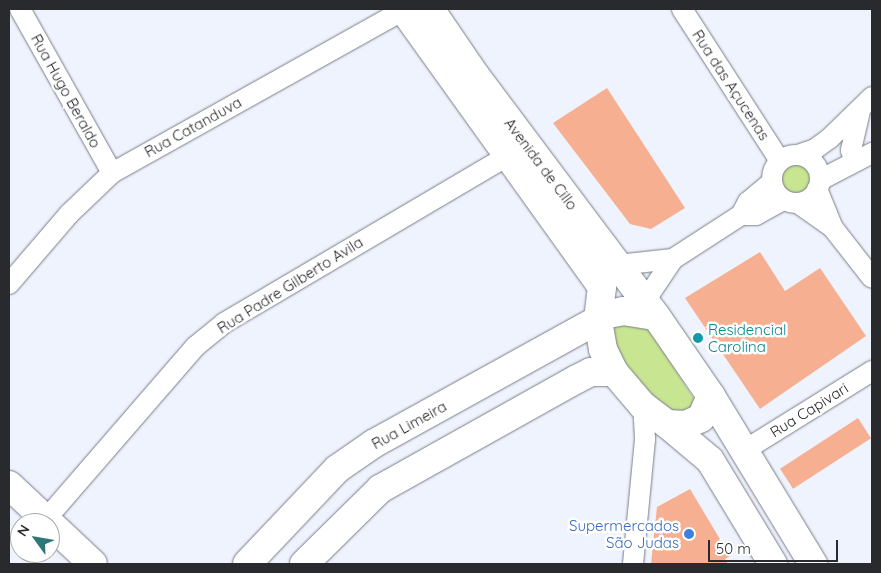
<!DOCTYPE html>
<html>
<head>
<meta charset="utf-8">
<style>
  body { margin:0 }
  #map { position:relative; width:881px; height:573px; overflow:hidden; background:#eef3fd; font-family:Quicksand,sans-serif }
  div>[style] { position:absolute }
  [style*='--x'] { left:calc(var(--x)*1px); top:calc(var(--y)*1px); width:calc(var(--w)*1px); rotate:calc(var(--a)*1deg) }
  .green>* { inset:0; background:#c8e592 }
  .round { border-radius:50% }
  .building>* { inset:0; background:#f6af91; transform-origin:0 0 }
  .roads { filter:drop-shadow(0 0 1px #797d86) drop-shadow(0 0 1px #797d86) }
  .street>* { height:20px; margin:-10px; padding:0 10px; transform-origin:10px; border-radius:10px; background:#fff }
  .street>.ring { margin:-10px; padding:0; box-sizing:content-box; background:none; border:20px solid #fff; border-radius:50% }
  .secondary>* { height:28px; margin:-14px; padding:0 14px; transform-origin:14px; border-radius:14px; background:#fff }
  .primary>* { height:28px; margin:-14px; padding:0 14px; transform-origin:14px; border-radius:14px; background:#fff }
  .dots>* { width:14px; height:14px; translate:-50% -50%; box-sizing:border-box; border:2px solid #fff; border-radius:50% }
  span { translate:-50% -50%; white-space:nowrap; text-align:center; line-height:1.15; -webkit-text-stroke:5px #fff; paint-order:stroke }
  .street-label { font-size:15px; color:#282a2e }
  .culture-label { font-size:15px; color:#0d838f }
  .left { translate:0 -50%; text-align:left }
  .shop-label { font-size:15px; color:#366cbe }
  .right { translate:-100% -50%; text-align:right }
  .frame { position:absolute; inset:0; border:10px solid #282a2e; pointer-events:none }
  .north { position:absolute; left:10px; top:513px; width:50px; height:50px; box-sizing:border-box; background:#fff; border:1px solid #a9aaab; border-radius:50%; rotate:302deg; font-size:14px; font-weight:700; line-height:20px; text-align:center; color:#282a2e }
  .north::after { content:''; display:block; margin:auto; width:18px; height:22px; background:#2e7779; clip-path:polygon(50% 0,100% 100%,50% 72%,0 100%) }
  .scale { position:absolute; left:708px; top:540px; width:130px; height:22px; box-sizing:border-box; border:2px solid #282a2e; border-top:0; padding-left:6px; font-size:15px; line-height:18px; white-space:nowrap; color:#282a2e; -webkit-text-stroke:4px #fff; paint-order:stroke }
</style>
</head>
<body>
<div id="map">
  <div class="green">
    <div class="round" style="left:778px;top:162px;width:34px;height:34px"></div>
    <div style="clip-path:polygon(627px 319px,648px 327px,694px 399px,692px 409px,680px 417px,632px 381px,612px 335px,615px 327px)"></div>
  </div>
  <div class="building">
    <div style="clip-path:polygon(607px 88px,685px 208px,651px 229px,630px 224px,553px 123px)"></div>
    <div style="clip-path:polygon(760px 252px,785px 291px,820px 268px,866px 336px,760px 409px,685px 298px)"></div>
    <div style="left:858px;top:418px;width:24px;height:93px;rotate:57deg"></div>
    <div style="clip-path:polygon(690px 489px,730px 556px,725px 559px,728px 564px,651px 564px,657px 507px)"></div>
  </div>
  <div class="roads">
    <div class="street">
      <div style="--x:20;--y:9;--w:188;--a:60.7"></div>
      <div style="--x:682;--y:9;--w:181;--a:57.2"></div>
      <div style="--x:798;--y:155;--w:18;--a:-19"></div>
      <div style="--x:815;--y:149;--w:17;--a:-36"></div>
      <div style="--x:829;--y:139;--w:60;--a:-44.3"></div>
      <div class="ring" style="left:772px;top:155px;width:28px;height:28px"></div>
      <div style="--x:854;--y:160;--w:10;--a:-107"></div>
      <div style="--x:851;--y:150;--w:39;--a:-77"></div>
      <div style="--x:820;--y:180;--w:59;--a:-27.4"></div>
      <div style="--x:798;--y:203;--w:43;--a:35.5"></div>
      <div style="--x:833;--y:228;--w:42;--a:-112.3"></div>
      <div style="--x:741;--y:215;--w:15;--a:0"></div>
      <div style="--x:756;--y:215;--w:31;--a:-29"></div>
      <div style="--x:833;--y:228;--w:63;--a:52"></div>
      <div style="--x:618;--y:265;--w:55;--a:-6.2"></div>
      <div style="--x:9;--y:284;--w:92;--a:-49.4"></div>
      <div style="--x:69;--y:214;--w:59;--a:-43.6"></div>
      <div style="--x:112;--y:173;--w:337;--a:-29.2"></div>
      <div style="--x:645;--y:301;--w:50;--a:-56.3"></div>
      <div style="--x:673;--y:259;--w:81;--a:-32.9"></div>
      <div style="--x:741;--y:215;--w:15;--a:-62"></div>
      <div style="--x:748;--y:202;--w:31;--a:-40"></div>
      <div style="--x:745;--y:450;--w:150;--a:-31.9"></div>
      <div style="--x:46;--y:519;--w:229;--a:-49.1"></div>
      <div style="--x:196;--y:346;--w:36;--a:-39"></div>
      <div style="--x:224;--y:323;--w:327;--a:-30.5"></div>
      <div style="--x:633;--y:564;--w:126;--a:-84.5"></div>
      <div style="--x:645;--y:439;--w:33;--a:-93"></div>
    </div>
    <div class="secondary">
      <div style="--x:9;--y:485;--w:115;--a:43.2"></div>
      <div style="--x:247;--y:564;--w:131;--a:-46.5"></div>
      <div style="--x:337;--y:469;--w:44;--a:-34.8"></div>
      <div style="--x:373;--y:444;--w:257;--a:-28.9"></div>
      <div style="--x:304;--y:564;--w:107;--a:-44.6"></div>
      <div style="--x:380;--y:489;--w:226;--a:-29.2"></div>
      <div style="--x:577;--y:379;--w:16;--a:-27"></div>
      <div style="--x:591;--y:372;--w:23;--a:0"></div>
    </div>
    <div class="primary">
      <div style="--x:403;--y:9;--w:342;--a:54.4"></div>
      <div style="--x:602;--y:287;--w:33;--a:97"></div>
      <div style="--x:430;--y:9;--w:80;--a:55.7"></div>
      <div style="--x:475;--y:75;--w:301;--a:53.1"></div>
      <div style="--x:656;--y:316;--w:97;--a:55.5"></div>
      <div style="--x:711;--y:396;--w:24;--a:114"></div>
      <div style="--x:701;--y:418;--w:17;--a:155"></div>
      <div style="--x:686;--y:425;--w:19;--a:-177"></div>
      <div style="--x:667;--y:424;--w:30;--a:-143"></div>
      <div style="--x:643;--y:406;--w:45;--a:-130.5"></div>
      <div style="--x:614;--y:372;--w:25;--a:-116"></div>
      <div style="--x:603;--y:349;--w:29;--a:-100"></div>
      <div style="--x:598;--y:320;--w:12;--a:-31"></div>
      <div style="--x:608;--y:314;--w:15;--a:-11"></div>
      <div style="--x:623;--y:311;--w:33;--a:9"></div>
      <div style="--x:711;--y:396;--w:197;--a:58.7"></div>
      <div style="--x:667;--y:424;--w:56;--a:39.9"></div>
      <div style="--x:710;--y:460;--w:122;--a:58.8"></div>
    </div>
  </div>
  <div class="dots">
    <div style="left:698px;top:338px;background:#0f9aa8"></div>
    <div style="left:689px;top:534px;background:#3f7fe0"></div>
  </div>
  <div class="street-label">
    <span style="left:731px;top:85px;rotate:57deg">Rua das Açucenas</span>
    <span style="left:66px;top:91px;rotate:61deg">Rua Hugo Beraldo</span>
    <span style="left:193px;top:127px;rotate:-29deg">Rua Catanduva</span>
    <span style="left:541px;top:164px;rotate:53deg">Avenida de Cillo</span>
    <span style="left:290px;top:285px;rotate:-32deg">Rua Padre Gilberto Avila</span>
    <span style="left:809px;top:410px;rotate:-32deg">Rua Capivari</span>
    <span style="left:409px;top:425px;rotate:-29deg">Rua Limeira</span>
  </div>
  <div class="culture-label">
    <span class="left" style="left:708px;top:338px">Residencial<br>Carolina</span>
  </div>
  <div class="shop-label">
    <span class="right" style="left:679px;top:534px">Supermercados<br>São Judas</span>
  </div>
  <div class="frame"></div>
  <div class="north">N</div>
  <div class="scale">50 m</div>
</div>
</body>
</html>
